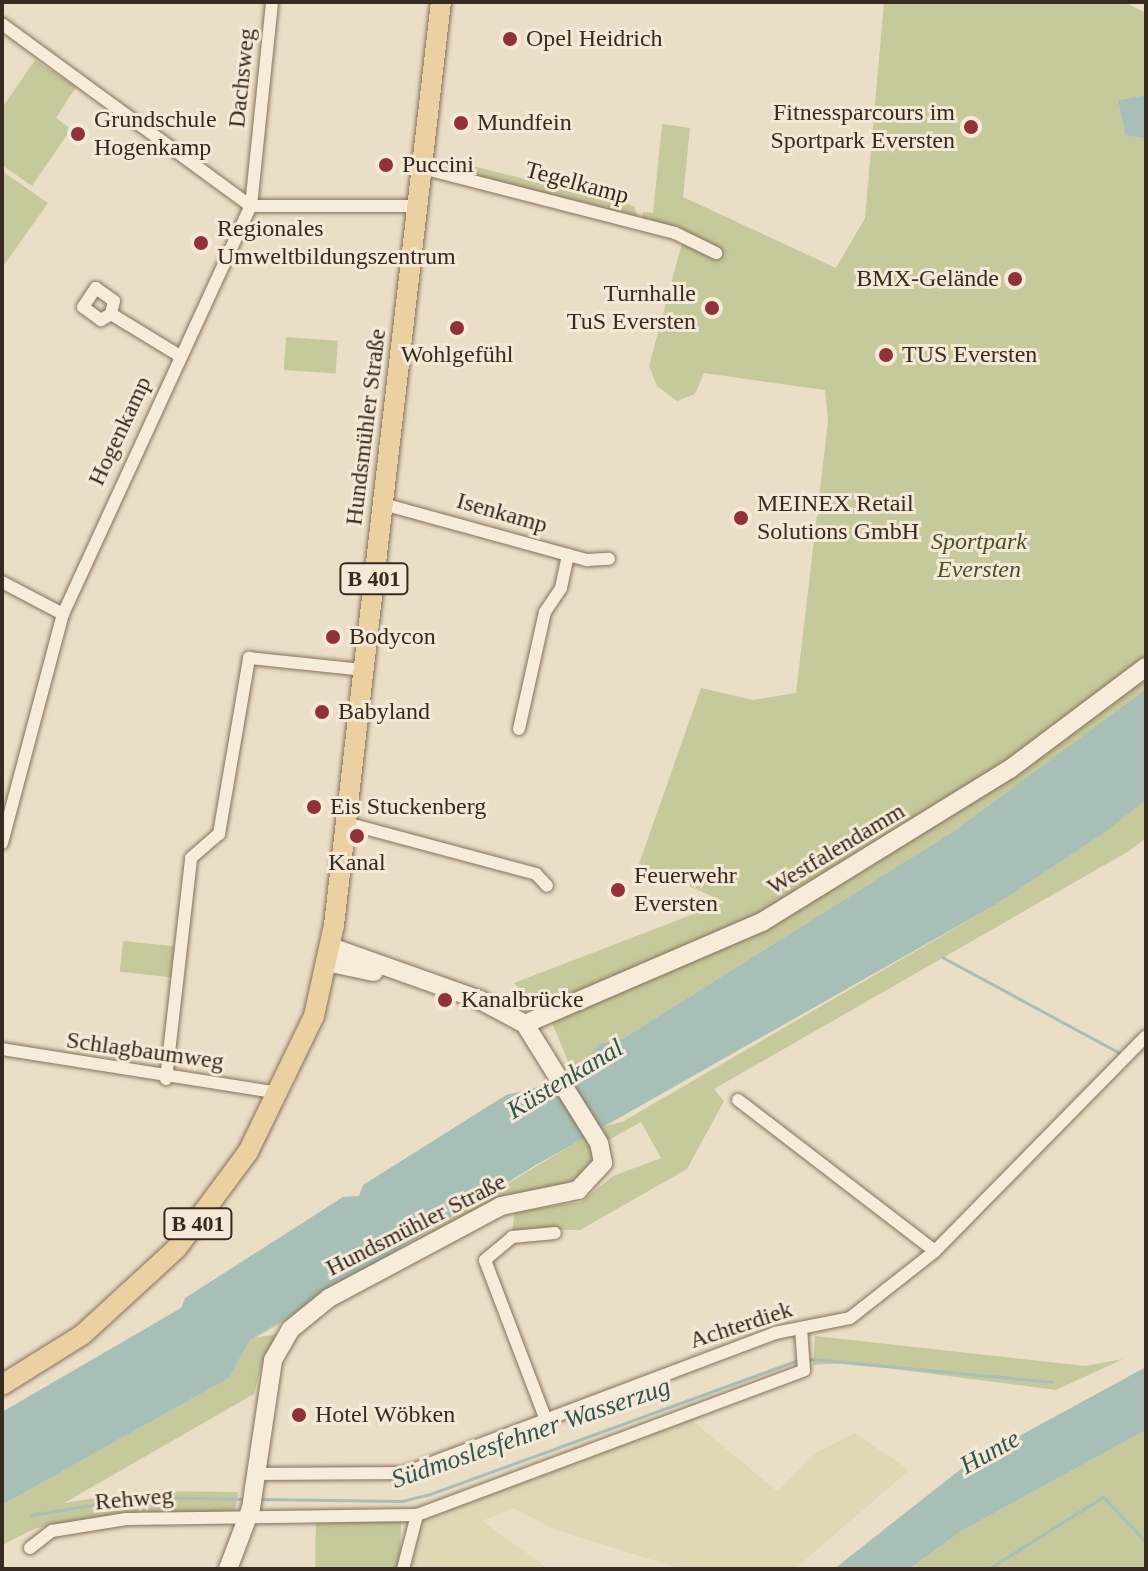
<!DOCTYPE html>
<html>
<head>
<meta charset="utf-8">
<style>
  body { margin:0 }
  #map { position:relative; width:1148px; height:1571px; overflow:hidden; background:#ebdec7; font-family:"Times New Roman",serif }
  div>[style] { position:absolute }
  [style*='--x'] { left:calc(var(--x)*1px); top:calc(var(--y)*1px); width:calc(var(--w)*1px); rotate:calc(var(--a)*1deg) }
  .farmland>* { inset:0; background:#e0d7b5 }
  .green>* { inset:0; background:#c6c99b; transform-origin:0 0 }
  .water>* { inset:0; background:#a8bfb7 }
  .stream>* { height:3px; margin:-1.5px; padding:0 1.5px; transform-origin:1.5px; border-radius:1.5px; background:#a8bfb7 }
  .roads { filter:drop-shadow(0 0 2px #85715d) drop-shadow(0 0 2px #85715d) }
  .street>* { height:12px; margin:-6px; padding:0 6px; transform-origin:6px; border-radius:6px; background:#f6ecd9 }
  .secondary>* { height:18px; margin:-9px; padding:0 9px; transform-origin:9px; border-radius:9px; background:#f6ecd9 }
  .primary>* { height:20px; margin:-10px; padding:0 10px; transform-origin:10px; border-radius:10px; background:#ebd0a2 }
  .dots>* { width:22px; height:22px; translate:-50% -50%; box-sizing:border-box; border:4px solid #f3e9d6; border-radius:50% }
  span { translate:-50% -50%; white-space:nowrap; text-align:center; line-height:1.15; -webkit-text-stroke:6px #f3e9d6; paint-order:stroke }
  .shield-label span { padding:2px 6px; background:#f3e9d6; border:2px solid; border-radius:6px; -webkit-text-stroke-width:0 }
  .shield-label { font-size:22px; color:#372a20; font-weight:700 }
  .poi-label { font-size:24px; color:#372a20 }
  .left { translate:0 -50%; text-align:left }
  .right { translate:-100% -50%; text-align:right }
  .street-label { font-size:24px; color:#372a20 }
  .park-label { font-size:24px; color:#4a5228; font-style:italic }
  .water-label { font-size:26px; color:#305551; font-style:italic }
  .frame { position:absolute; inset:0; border:4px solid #372a20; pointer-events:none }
</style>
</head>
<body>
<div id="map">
  <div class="farmland">
    <div style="clip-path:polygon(687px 1416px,777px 1491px,816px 1453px,855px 1433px,909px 1470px,795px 1569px,682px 1569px,556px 1530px,513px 1508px,482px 1521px,549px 1569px,407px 1569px,423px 1515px)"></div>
  </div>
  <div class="green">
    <div style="clip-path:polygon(884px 2px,1124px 2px,1146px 13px,1146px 95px,1118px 100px,1125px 135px,1146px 139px,1146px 689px,954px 831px,622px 1039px,598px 1044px,575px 1078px,553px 1025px,514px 983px,725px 902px,639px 864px,701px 688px,753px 700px,796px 693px,828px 421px,825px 390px,704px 373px,695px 394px,677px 401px,657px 386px,649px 366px,685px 232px,642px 218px,643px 212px,653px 213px,662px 124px,690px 128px,683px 197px,836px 268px,865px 218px)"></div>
    <div style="clip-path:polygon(35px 60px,76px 87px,56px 118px,71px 129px,32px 186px,2px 165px,2px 108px)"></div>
    <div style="clip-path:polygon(452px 161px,634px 206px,638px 217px,451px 169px)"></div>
    <div style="clip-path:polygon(2px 171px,48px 203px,2px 268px)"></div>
    <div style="left:286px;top:337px;width:52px;height:33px;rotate:4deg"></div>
    <div style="clip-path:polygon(1146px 800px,1146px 838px,1129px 851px,714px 1089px,724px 1101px,687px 1169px,580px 1230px,512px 1230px,515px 1212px,581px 1202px,613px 1176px,661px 1158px,641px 1122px,592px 1149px,594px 1162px,579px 1181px,498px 1200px,255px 1338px,281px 1333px,263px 1360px,254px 1394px,64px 1503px,140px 1491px,238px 1492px,235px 1513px,141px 1512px,36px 1528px,2px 1545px,2px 1505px,229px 1378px,250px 1340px,601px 1127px,622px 1122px,995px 905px)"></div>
    <div style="left:123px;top:941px;width:51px;height:31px;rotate:6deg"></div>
    <div style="clip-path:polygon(815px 1336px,1085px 1366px,1123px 1359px,1056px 1390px,848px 1363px,813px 1365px)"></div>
    <div style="clip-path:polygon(1146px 1430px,1146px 1569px,909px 1569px,963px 1530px)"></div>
    <div style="left:316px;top:1520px;width:85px;height:49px;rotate:1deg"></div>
  </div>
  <div class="water">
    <div style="clip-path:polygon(1146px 95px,1146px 139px,1125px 135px,1118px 100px)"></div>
    <div style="clip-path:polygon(1146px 689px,1146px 800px,1105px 832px,995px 905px,536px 1165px,250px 1340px,229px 1378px,2px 1505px,2px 1412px,181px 1308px,185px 1298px,343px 1197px,359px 1196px,363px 1185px,506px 1095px,575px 1078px,598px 1044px,622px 1039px,954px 831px)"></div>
    <div style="clip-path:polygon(1146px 1367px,1146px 1430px,963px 1530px,909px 1569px,834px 1569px,966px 1465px)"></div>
  </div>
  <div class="stream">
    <div style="--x:942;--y:957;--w:206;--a:28.4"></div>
    <div style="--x:810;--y:1359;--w:243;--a:5.4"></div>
    <div style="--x:258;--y:1499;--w:144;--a:0.8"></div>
    <div style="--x:402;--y:1501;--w:29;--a:-14"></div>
    <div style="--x:430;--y:1494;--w:392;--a:-20"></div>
    <div style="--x:31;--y:1515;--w:111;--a:-9.3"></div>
    <div style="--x:141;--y:1497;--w:105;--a:1.1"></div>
    <div style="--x:988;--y:1569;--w:136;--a:-32.1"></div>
    <div style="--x:1103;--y:1497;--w:62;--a:46.3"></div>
  </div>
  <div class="roads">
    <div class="street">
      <div style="--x:2;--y:24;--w:308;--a:36.2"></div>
      <div style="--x:422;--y:168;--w:261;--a:14.4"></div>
      <div style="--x:675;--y:233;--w:46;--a:26"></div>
      <div style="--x:251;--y:206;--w:205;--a:-84.1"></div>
      <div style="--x:111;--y:314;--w:12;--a:149"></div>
      <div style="--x:101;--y:320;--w:22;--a:-144"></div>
      <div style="--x:83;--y:307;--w:23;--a:-56"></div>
      <div style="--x:96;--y:288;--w:22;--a:36"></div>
      <div style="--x:114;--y:301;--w:13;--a:103"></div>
      <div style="--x:111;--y:314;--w:81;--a:31.3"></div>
      <div style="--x:383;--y:504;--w:212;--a:15.4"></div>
      <div style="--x:587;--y:560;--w:22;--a:-3"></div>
      <div style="--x:2;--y:582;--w:69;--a:27.7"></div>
      <div style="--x:519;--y:729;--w:120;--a:-77.5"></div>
      <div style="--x:545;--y:612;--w:29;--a:-56"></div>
      <div style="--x:561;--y:588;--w:34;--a:-78"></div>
      <div style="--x:346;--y:823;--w:197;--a:15"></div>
      <div style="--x:536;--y:874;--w:16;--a:47"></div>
      <div style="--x:2;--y:843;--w:237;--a:-75.1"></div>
      <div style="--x:63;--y:614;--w:449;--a:-65.3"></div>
      <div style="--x:251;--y:206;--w:166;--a:0"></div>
      <div style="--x:2;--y:1049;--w:282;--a:9"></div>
      <div style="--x:166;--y:1079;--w:222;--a:-83.5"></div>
      <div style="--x:191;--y:858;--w:37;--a:-41"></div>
      <div style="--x:219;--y:834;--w:179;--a:-80.3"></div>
      <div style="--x:249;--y:658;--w:115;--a:6"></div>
      <div style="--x:738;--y:1100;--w:248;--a:37.5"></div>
      <div style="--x:546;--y:1420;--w:171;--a:-110.9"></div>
      <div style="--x:485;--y:1260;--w:35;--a:-40"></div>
      <div style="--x:512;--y:1237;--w:43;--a:-5.3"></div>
      <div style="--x:257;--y:1474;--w:148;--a:-0.4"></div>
      <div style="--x:405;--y:1473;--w:396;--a:-20.7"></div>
      <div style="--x:775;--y:1333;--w:76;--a:-11.3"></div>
      <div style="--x:850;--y:1318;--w:108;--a:-38.2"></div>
      <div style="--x:935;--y:1251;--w:301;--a:-45.5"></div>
      <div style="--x:30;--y:1548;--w:28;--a:-38"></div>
      <div style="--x:52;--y:1531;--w:75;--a:-9.2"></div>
      <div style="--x:126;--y:1519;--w:291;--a:-0.8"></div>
      <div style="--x:417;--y:1515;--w:413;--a:-20.5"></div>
      <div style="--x:804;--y:1370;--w:42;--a:-94.1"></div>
      <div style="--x:403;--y:1569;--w:56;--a:-75.5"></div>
    </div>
    <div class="secondary">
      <div style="--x:327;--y:962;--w:48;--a:12"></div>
      <div style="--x:525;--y:1024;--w:258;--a:-23.3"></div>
      <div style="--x:762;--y:922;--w:291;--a:-31.7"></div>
      <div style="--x:1010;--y:769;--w:170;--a:-36.9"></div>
      <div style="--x:228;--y:1569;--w:65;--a:-69.3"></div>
      <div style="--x:251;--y:1508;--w:150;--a:-81.5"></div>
      <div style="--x:273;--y:1360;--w:36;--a:-60"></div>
      <div style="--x:291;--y:1329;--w:49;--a:-39.2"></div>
      <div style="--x:329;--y:1298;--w:195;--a:-28.1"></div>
      <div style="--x:501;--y:1206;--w:79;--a:-11.7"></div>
      <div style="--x:578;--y:1190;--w:37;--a:-47"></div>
      <div style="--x:603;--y:1163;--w:20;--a:-101"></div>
      <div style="--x:599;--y:1143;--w:140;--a:-121.9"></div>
      <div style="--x:525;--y:1024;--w:51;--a:-151.9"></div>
      <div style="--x:480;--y:1000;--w:158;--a:-160.4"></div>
    </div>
    <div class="primary">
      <div style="--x:2;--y:1385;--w:94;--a:-32"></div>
      <div style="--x:82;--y:1335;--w:127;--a:-42.5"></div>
      <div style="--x:176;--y:1249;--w:121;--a:-53.4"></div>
      <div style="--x:248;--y:1152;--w:151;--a:-64.1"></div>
      <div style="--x:314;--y:1016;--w:93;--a:-77.6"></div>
      <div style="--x:334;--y:925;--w:929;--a:-83.39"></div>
    </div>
  </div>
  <div class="dots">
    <div style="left:510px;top:39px;background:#903238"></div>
    <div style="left:461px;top:123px;background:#903238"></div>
    <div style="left:971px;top:127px;background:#903238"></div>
    <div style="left:78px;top:134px;background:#903238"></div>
    <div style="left:386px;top:165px;background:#903238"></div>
    <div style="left:201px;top:243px;background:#903238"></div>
    <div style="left:1015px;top:279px;background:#903238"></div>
    <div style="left:712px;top:308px;background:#903238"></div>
    <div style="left:457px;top:328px;background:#903238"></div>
    <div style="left:886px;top:355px;background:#903238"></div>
    <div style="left:741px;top:518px;background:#903238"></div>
    <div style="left:333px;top:637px;background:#903238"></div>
    <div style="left:322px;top:712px;background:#903238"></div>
    <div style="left:314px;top:807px;background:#903238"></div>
    <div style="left:357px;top:836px;background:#903238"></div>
    <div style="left:618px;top:890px;background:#903238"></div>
    <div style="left:445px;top:1000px;background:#903238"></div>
    <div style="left:299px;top:1415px;background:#903238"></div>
  </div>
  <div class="shield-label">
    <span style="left:374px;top:579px">B 401</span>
    <span style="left:198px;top:1224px">B 401</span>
  </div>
  <div class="poi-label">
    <span class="left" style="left:526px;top:39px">Opel Heidrich</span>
    <span class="right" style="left:955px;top:127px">Fitnessparcours im<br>Sportpark Eversten</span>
    <span class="left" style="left:94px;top:134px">Grundschule<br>Hogenkamp</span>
    <span class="left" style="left:477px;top:123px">Mundfein</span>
    <span class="left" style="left:402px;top:165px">Puccini</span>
    <span class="left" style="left:217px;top:243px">Regionales<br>Umweltbildungszentrum</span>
    <span class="right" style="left:999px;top:279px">BMX-Gelände</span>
    <span class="right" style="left:696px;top:308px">Turnhalle<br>TuS Eversten</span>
    <span style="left:457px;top:355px">Wohlgefühl</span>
    <span class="left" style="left:902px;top:355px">TUS Eversten</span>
    <span class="left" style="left:757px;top:518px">MEINEX Retail<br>Solutions GmbH</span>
    <span class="left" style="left:349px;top:637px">Bodycon</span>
    <span class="left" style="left:338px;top:712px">Babyland</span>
    <span class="left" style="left:330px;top:807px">Eis Stuckenberg</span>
    <span style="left:357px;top:863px">Kanal</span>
    <span class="left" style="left:634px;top:890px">Feuerwehr<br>Eversten</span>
    <span class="left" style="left:461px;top:1000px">Kanalbrücke</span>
    <span class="left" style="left:315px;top:1415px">Hotel Wöbken</span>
  </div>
  <div class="street-label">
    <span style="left:242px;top:78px;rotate:-84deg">Dachsweg</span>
    <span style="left:577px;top:183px;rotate:15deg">Tegelkamp</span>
    <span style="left:366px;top:427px;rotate:-83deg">Hundsmühler Straße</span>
    <span style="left:120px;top:431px;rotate:-65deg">Hogenkamp</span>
    <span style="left:502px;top:513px;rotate:16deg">Isenkamp</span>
    <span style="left:836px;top:849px;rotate:-31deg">Westfalendamm</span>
    <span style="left:145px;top:1051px;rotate:8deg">Schlagbaumweg</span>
    <span style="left:416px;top:1225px;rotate:-27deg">Hundsmühler Straße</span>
    <span style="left:741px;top:1325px;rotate:-18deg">Achterdiek</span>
    <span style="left:134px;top:1499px;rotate:-5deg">Rehweg</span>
  </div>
  <div class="park-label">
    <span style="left:979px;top:556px">Sportpark<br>Eversten</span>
  </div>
  <div class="water-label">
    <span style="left:565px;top:1079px;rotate:-31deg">Küstenkanal</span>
    <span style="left:531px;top:1433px;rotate:-19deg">Südmoslesfehner Wasserzug</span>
    <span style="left:990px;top:1452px;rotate:-29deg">Hunte</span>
  </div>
  <div class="frame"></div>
</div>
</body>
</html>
